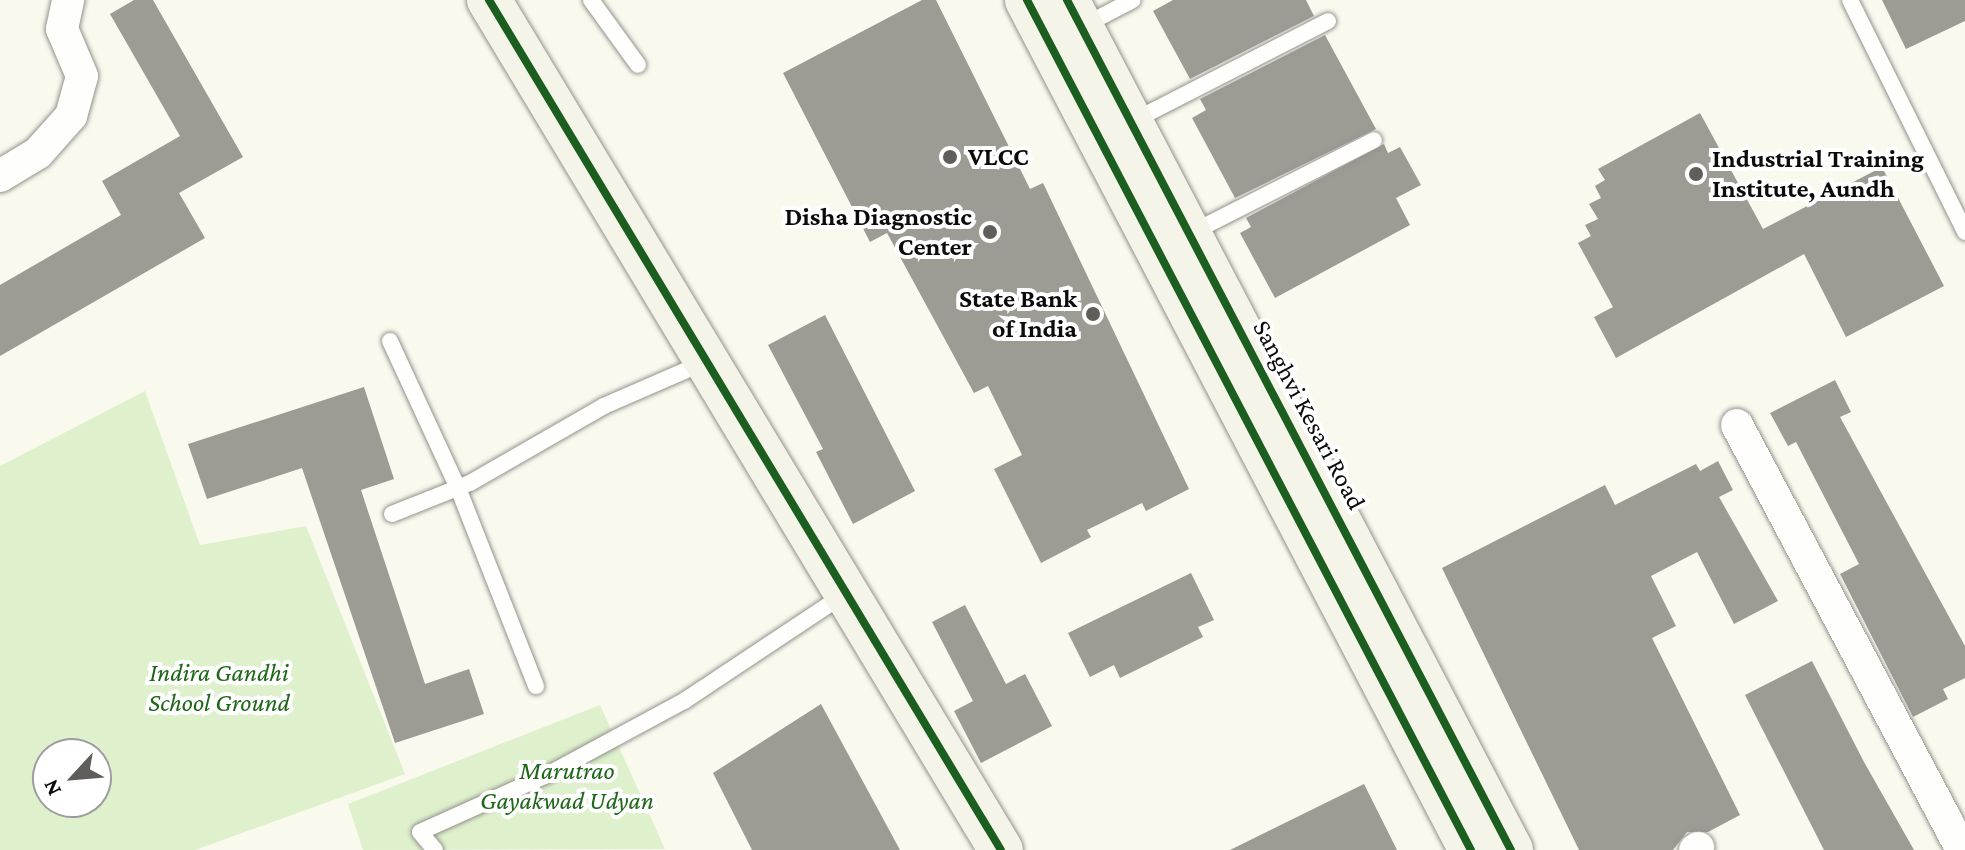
<!DOCTYPE html>
<html>
<head>
<meta charset="utf-8">
<style>
  body { margin:0 }
  #map { position:relative; width:1965px; height:850px; overflow:hidden; background:#faf9ee; font-family:"Crimson Pro",serif }
  div>[style] { position:absolute }
  [style*='--x'] { left:calc(var(--x)*1px); top:calc(var(--y)*1px); width:calc(var(--w)*1px); rotate:calc(var(--a)*1deg) }
  .green>* { inset:0; background:#def1cc }
  .building>* { inset:0; background:#9c9b94 }
  .roads { filter:drop-shadow(0 0 2px #93928d) drop-shadow(0 0 2px #93928d) }
  .lane>* { height:16px; margin:-8px; padding:0 8px; transform-origin:8px; border-radius:8px; background:#fefefc }
  .street>* { height:32px; margin:-16px; padding:0 16px; transform-origin:16px; border-radius:16px; background:#fefefc }
  .secondary>* { height:44px; margin:-22px; padding:0 22px; transform-origin:22px; border-radius:22px; background:#f4f4e8 }
  .cycleway>* { height:8px; margin:-4px; padding:0 4px; transform-origin:4px; border-radius:4px; background:#1b5e20 }
  .dots>* { width:22px; height:22px; translate:-50% -50%; box-sizing:border-box; border:4px solid #fff; border-radius:50% }
  span { translate:-50% -50%; white-space:nowrap; text-align:center; line-height:1.15; -webkit-text-stroke:8px #fff; paint-order:stroke }
  .poi-label { font-size:26px; color:#0b0b0b; font-weight:700 }
  .left { translate:0 -50%; text-align:left }
  .right { translate:-100% -50%; text-align:right }
  .street-label { font-size:26px; color:#0b0b0b }
  .park-label { font-size:26px; color:#1e6618; font-style:italic }
  .north { position:absolute; left:32px; top:738px; width:80px; height:80px; box-sizing:border-box; background:#fff; border:2px solid #9d9d9d; border-radius:50%; rotate:244deg; font-size:22px; font-weight:700; line-height:32px; text-align:center; color:#0b0b0b }
  .north::after { content:''; display:block; margin:auto; width:28px; height:36px; background:#5f5e5a; clip-path:polygon(50% 0,100% 100%,50% 72%,0 100%) }
</style>
</head>
<body>
<div id="map">
  <div class="green">
    <div style="clip-path:polygon(evenodd,145px 391px,200px 545px,306px 526px,405px 774px,195px 850px,0 850px,0 466px,145px 391px,96px 754px,96px 802px,48px 802px,48px 754px,96px 754px)"></div>
    <div style="clip-path:polygon(600px 705px,665px 849px,363px 850px,348px 804px)"></div>
  </div>
  <div class="building">
    <div style="clip-path:polygon(134px 0,153px 0,243px 157px,179px 193px,205px 238px,0 356px,0 285px,121px 215px,102px 181px,180px 136px,110px 14px)"></div>
    <div style="clip-path:polygon(922px 0,936px 0,1030px 189px,1043px 183px,1189px 489px,1146px 511px,1142px 503px,1087px 530px,1091px 537px,1041px 563px,994px 469px,1022px 455px,988px 386px,974px 393px,887px 233px,870px 242px,783px 73px)"></div>
    <div style="clip-path:polygon(1173px 0,1306px 0,1314px 16px,1190px 79px,1153px 11px)"></div>
    <div style="clip-path:polygon(1882px 0,1965px 0,1965px 21px,1906px 49px)"></div>
    <div style="clip-path:polygon(1325px 35px,1376px 129px,1235px 198px,1192px 118px,1206px 110px,1200px 99px)"></div>
    <div style="clip-path:polygon(1700px 113px,1763px 229px,1882px 167px,1944px 286px,1846px 337px,1804px 254px,1616px 358px,1594px 317px,1613px 307px,1578px 243px,1591px 236px,1585px 225px,1598px 219px,1589px 204px,1601px 198px,1595px 186px,1605px 180px,1598px 169px)"></div>
    <div style="clip-path:polygon(1384px 144px,1388px 153px,1400px 147px,1421px 185px,1396px 198px,1410px 225px,1275px 298px,1240px 233px,1251px 227px,1246px 218px)"></div>
    <div style="clip-path:polygon(825px 315px,915px 491px,853px 524px,816px 452px,823px 449px,768px 345px)"></div>
    <div style="clip-path:polygon(1835px 380px,1851px 412px,1840px 417px,1965px 646px,1965px 678px,1943px 689px,1948px 699px,1913px 717px,1840px 574px,1859px 564px,1796px 442px,1788px 446px,1770px 413px)"></div>
    <div style="clip-path:polygon(364px 387px,394px 479px,361px 490px,425px 684px,469px 669px,484px 714px,395px 743px,302px 468px,207px 499px,188px 444px)"></div>
    <div style="clip-path:polygon(1718px 461px,1733px 490px,1719px 497px,1778px 601px,1734px 624px,1697px 552px,1651px 576px,1676px 626px,1652px 638px,1740px 815px,1708px 832px,1687px 832px,1673px 850px,1579px 850px,1442px 568px,1605px 485px,1615px 505px,1696px 464px,1700px 471px)"></div>
    <div style="clip-path:polygon(1191px 573px,1214px 620px,1198px 627px,1203px 637px,1120px 678px,1114px 665px,1090px 677px,1068px 633px)"></div>
    <div style="clip-path:polygon(965px 605px,1006px 684px,1025px 674px,1052px 726px,981px 763px,954px 711px,973px 701px,932px 622px)"></div>
    <div style="clip-path:polygon(1812px 661px,1864px 762px,1914px 850px,1824px 850px,1745px 695px)"></div>
    <div style="clip-path:polygon(821px 704px,900px 850px,752px 850px,713px 773px)"></div>
    <div style="clip-path:polygon(1364px 784px,1397px 850px,1230px 850px)"></div>
  </div>
  <div class="roads">
    <div class="lane">
      <div style="--x:591;--y:0;--w:80;--a:54.1"></div>
      <div style="--x:1850;--y:0;--w:259;--a:63.6"></div>
      <div style="--x:1083;--y:26;--w:56;--a:-27.5"></div>
      <div style="--x:1133;--y:121;--w:219;--a:-27.1"></div>
      <div style="--x:1191;--y:233;--w:205;--a:-26.9"></div>
      <div style="--x:390;--y:341;--w:162;--a:65.2"></div>
      <div style="--x:458;--y:488;--w:213;--a:68.5"></div>
      <div style="--x:392;--y:514;--w:84;--a:-21.7"></div>
      <div style="--x:470;--y:483;--w:155;--a:-29.9"></div>
      <div style="--x:604;--y:406;--w:110;--a:-23.5"></div>
      <div style="--x:435;--y:850;--w:23;--a:-130"></div>
      <div style="--x:420;--y:832;--w:139;--a:-24.2"></div>
      <div style="--x:547;--y:775;--w:156;--a:-28.4"></div>
      <div style="--x:684;--y:701;--w:193;--a:-33.6"></div>
    </div>
    <div class="street">
      <div style="--x:0;--y:176;--w:44;--a:-31.2"></div>
      <div style="--x:38;--y:153;--w:50;--a:-48.3"></div>
      <div style="--x:71;--y:116;--w:41;--a:-74.6"></div>
      <div style="--x:82;--y:76;--w:51;--a:-113.1"></div>
      <div style="--x:62;--y:29;--w:30;--a:-78"></div>
      <div style="--x:1737;--y:425;--w:481;--a:62.1"></div>
      <div style="--x:1695;--y:850;--w:4;--a:-34"></div>
    </div>
    <div class="secondary">
      <div style="--x:489;--y:0;--w:992;--a:58.94"></div>
      <div style="--x:1027;--y:0;--w:959;--a:62.42"></div>
      <div style="--x:1067;--y:0;--w:959;--a:62.42"></div>
    </div>
  </div>
  <div class="cycleway">
    <div style="--x:489;--y:0;--w:992;--a:58.94"></div>
    <div style="--x:1027;--y:0;--w:959;--a:62.42"></div>
    <div style="--x:1067;--y:0;--w:959;--a:62.42"></div>
  </div>
  <div class="dots">
    <div style="left:950px;top:157px;background:#5f5e5a"></div>
    <div style="left:1696px;top:174px;background:#5f5e5a"></div>
    <div style="left:990px;top:232px;background:#5f5e5a"></div>
    <div style="left:1093px;top:314px;background:#5f5e5a"></div>
  </div>
  <div class="poi-label">
    <span class="left" style="left:968px;top:157px">VLCC</span>
    <span class="left" style="left:1712px;top:174px">Industrial Training<br>Institute, Aundh</span>
    <span class="right" style="left:972px;top:232px">Disha Diagnostic<br>Center</span>
    <span class="right" style="left:1077px;top:314px">State Bank<br>of India</span>
  </div>
  <div class="street-label">
    <span style="left:1309px;top:415px;rotate:62deg">Sanghvi Kesari Road</span>
  </div>
  <div class="park-label">
    <span style="left:219px;top:688px">Indira Gandhi<br>School Ground</span>
    <span style="left:567px;top:786px">Marutrao<br>Gayakwad Udyan</span>
  </div>
  <div class="north">N</div>
</div>
</body>
</html>
